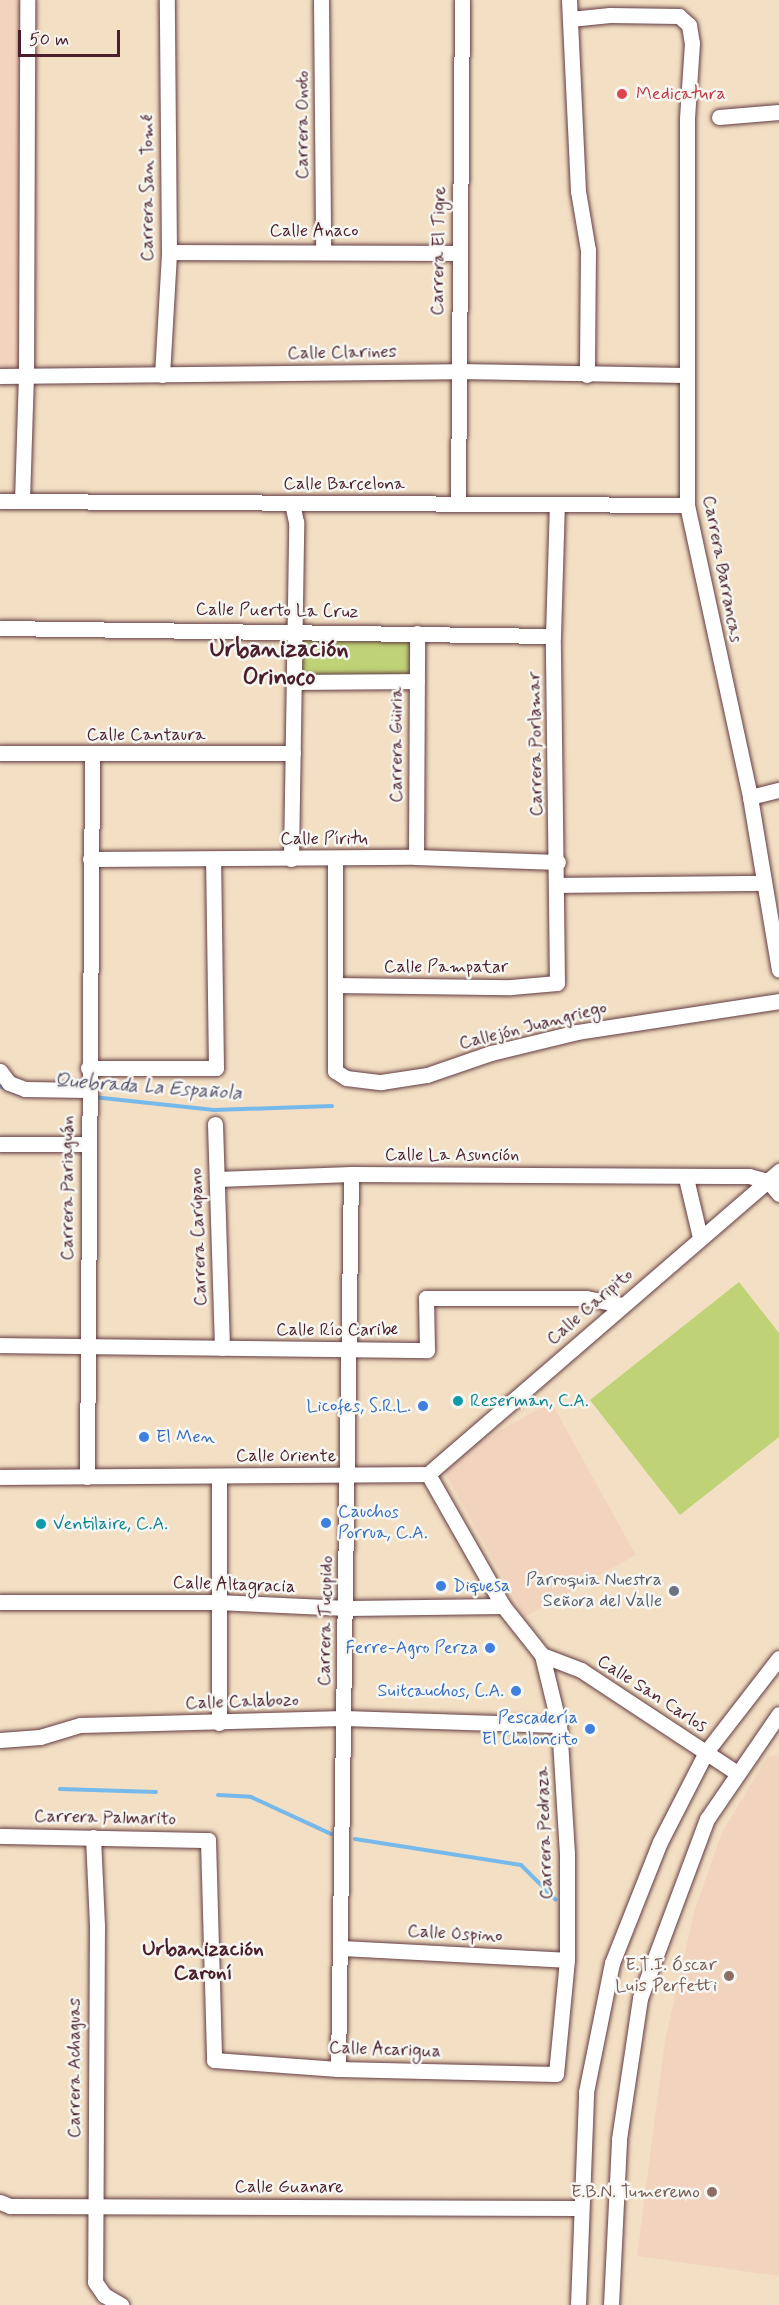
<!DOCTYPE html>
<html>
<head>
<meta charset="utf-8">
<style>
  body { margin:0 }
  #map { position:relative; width:779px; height:2305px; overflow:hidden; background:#f3dfc3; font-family:Mynerve,sans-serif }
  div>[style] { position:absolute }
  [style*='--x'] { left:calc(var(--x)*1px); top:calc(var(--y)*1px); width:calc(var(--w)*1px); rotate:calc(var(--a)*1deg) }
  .built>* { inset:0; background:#f2d4be; transform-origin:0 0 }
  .green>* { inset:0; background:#bfd276; transform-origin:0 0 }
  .stream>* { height:4px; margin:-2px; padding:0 2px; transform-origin:2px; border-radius:2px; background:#76baec }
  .roads { filter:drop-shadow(0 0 2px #633c42) drop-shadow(0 0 2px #633c42) }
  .minor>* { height:15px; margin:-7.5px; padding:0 7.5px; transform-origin:7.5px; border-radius:7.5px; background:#fff }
  .dots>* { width:16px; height:16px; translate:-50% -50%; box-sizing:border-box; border:3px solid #f6f6f2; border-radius:50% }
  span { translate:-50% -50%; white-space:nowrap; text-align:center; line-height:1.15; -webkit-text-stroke:5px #f6f6f2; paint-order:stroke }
  .health-label { font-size:18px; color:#be3a42 }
  .left { translate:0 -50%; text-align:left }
  .street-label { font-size:18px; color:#4a1f2b }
  .culture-label { font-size:18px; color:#0d838f }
  .shop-label { font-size:18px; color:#366cbe }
  .right { translate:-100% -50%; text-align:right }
  .worship-label { font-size:18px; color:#5b616d }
  .education-label { font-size:18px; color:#785e54 }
  .water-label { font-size:20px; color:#59556f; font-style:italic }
  .quarter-label { font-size:21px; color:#4a1f2b; font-weight:700 }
  .district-label { font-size:24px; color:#4a1f2b; font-weight:700 }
  .scale { position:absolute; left:18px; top:30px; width:102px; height:27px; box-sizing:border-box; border:3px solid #4a1f2b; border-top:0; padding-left:8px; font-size:18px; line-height:21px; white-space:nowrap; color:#4a1f2b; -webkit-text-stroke:4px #f6f6f2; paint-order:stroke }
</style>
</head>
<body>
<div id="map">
  <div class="built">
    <div style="left:0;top:0;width:19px;height:366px"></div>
    <div style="left:551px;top:1402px;width:175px;height:127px;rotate:61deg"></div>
    <div style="clip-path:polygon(779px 1755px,779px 2276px,637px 2256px,665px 2041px,694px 1912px,722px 1832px,768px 1756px)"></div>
  </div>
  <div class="green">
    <div style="left:300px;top:635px;width:111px;height:43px;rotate:1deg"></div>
    <div style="clip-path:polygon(739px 1282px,779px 1333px,779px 1437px,680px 1515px,590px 1400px)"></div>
  </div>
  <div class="stream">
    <div style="--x:0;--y:1086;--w:22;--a:22"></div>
    <div style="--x:93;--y:1097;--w:122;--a:6.1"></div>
    <div style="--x:214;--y:1110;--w:118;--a:-1.9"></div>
    <div style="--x:60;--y:1789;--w:96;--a:1.8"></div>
    <div style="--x:218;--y:1795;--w:33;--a:3"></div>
    <div style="--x:251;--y:1797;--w:88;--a:24.8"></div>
    <div style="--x:355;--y:1839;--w:168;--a:8.9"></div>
    <div style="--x:521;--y:1865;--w:49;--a:45"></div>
  </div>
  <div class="roads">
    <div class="minor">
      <div style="--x:321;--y:0;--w:250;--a:89.5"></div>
      <div style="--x:569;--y:0;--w:191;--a:87.3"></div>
      <div style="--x:578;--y:191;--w:60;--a:80.4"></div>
      <div style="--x:588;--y:250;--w:125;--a:90.5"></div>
      <div style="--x:570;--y:19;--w:40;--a:-5.7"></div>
      <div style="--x:610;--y:15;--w:69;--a:0.8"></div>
      <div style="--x:679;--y:16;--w:13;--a:42"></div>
      <div style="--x:689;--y:25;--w:18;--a:81"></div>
      <div style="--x:692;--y:43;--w:76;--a:93.8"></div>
      <div style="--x:687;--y:119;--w:386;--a:90"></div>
      <div style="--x:687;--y:505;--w:299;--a:77.8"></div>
      <div style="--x:750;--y:797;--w:175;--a:80.5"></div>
      <div style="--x:719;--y:117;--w:60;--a:-4.8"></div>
      <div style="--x:169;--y:252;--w:290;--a:0.2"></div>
      <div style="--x:162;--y:375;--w:123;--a:-86.7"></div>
      <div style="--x:169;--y:252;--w:252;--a:-90.5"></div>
      <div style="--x:0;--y:376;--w:456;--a:-0.6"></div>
      <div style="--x:456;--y:371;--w:229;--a:1"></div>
      <div style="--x:0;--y:501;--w:687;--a:0.33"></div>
      <div style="--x:22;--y:501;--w:125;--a:-88.2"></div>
      <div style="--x:26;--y:376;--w:376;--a:-89.8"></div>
      <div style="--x:458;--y:504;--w:504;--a:-89.55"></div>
      <div style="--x:0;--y:628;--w:553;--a:0.83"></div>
      <div style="--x:296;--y:682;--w:121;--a:-0.5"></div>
      <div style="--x:0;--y:753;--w:293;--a:0"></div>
      <div style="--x:750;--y:797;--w:30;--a:-14"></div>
      <div style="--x:416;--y:857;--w:224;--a:-89.7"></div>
      <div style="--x:335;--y:858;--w:213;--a:90"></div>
      <div style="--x:335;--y:1071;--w:13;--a:32"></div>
      <div style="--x:346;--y:1078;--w:35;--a:7"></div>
      <div style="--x:381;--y:1082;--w:47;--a:-8.7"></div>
      <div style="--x:427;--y:1075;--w:68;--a:-19"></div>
      <div style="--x:491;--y:1053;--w:89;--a:-13.7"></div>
      <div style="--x:577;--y:1032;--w:204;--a:-8.7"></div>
      <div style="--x:90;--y:859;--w:326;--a:-0.4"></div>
      <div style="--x:416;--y:857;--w:142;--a:2"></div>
      <div style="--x:291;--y:859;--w:337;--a:-89.1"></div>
      <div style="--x:296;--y:522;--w:19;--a:-102"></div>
      <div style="--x:558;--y:885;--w:206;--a:-0.6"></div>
      <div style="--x:335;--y:985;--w:176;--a:0.7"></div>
      <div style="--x:511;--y:987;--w:46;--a:-5"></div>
      <div style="--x:557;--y:983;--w:347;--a:-90.7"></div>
      <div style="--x:553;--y:636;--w:132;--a:-88.3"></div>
      <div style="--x:88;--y:1068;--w:128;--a:0"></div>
      <div style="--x:216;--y:1068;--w:209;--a:-90.8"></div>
      <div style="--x:0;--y:1071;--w:15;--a:53"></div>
      <div style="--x:9;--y:1083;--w:17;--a:21"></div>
      <div style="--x:25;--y:1089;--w:63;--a:0.9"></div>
      <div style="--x:215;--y:1124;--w:224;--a:88.2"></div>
      <div style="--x:0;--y:1144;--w:87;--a:0"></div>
      <div style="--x:686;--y:1178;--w:61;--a:76.7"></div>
      <div style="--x:217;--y:1179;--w:134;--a:-2.1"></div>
      <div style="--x:351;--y:1174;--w:398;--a:0.3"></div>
      <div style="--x:749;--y:1176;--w:20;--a:15"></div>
      <div style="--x:768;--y:1181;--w:17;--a:50"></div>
      <div style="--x:0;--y:1345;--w:427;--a:0.7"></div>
      <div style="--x:427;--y:1350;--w:52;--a:-91.1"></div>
      <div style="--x:426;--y:1298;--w:160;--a:0"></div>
      <div style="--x:586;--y:1298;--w:36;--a:11"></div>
      <div style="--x:428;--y:1474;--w:464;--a:-40.8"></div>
      <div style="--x:0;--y:1477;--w:428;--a:-0.4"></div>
      <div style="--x:87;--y:1477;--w:722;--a:-89.6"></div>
      <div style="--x:0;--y:1602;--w:217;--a:0"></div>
      <div style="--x:217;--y:1602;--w:130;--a:2.6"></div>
      <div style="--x:347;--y:1608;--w:156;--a:-0.7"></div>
      <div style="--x:542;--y:1655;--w:42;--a:21"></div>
      <div style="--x:581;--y:1670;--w:187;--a:33.4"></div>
      <div style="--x:219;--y:1723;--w:247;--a:-90"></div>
      <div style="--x:0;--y:1740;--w:40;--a:-4.3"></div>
      <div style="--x:40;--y:1737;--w:42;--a:-16.7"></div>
      <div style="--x:80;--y:1725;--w:264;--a:-1.5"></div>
      <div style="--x:344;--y:1718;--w:215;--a:1.9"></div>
      <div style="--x:0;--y:1836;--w:208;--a:1.1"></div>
      <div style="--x:208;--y:1840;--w:220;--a:88.4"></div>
      <div style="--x:214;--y:2060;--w:124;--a:4.2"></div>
      <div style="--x:338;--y:2069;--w:218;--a:1.3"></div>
      <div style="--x:556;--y:2074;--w:115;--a:-84.5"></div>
      <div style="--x:567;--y:1960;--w:106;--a:-90"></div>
      <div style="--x:567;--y:1854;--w:129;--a:-93.5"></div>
      <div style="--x:559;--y:1725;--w:72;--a:-103.7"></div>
      <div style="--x:542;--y:1655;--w:63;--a:-128.5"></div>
      <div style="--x:503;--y:1606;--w:152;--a:-119.6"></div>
      <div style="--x:93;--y:1837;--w:89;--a:87.4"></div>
      <div style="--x:97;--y:1926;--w:356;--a:90.3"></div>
      <div style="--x:95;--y:2282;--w:16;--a:55"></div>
      <div style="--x:104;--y:2295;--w:20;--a:30"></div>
      <div style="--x:340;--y:1948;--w:227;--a:3"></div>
      <div style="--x:338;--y:2069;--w:895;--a:-89.17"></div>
      <div style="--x:0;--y:2202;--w:11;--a:22"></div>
      <div style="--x:10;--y:2206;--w:569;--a:0.2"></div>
      <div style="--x:578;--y:2305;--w:213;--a:-87.8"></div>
      <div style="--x:586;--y:2092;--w:132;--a:-78.6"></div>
      <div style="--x:612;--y:1963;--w:130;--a:-68.4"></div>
      <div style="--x:660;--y:1842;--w:101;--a:-62.9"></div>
      <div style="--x:706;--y:1752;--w:119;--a:-52.2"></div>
      <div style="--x:611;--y:2305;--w:166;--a:-87.2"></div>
      <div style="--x:619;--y:2139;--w:143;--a:-81.5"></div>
      <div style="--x:640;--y:1998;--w:191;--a:-69.5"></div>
      <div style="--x:707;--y:1819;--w:127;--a:-55.6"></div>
    </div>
  </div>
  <div class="dots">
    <div style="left:622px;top:94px;background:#e0444e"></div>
    <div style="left:458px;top:1401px;background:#0f9aa8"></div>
    <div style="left:423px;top:1406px;background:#3f7fe0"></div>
    <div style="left:144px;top:1437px;background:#3f7fe0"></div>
    <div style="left:326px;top:1523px;background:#3f7fe0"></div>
    <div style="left:41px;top:1524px;background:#0f9aa8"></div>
    <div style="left:441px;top:1586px;background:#3f7fe0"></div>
    <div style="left:674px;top:1591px;background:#6b7280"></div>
    <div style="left:490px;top:1648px;background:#3f7fe0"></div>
    <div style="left:516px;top:1691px;background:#3f7fe0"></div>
    <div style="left:590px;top:1729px;background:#3f7fe0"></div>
    <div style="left:729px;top:1976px;background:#8d6e63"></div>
    <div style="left:712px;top:2192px;background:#8d6e63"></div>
  </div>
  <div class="health-label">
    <span class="left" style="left:636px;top:94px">Medicatura</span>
  </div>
  <div class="street-label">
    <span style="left:303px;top:125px;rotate:-90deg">Carrera Onoto</span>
    <span style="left:148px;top:188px;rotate:-90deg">Carrera San Tomé</span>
    <span style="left:314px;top:231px">Calle Anaco</span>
    <span style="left:439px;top:251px;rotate:-89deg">Carrera El Tigre</span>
    <span style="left:342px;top:353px;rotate:-1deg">Calle Clarines</span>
    <span style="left:344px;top:484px">Calle Barcelona</span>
    <span style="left:722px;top:569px;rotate:79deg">Carrera Barrancas</span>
    <span style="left:277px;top:611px;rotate:1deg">Calle Puerto La Cruz</span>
    <span style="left:146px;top:735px">Calle Cantaura</span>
    <span style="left:536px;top:744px;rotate:-91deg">Carrera Porlamar</span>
    <span style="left:397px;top:745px;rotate:-90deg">Carrera Güiria</span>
    <span style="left:324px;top:839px">Calle Píritu</span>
    <span style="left:446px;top:967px">Calle Pampatar</span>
    <span style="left:533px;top:1026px;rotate:-14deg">Callejón Juangriego</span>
    <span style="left:452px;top:1155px">Calle La Asunción</span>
    <span style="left:68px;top:1188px;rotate:-90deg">Carrera Pariaguán</span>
    <span style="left:199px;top:1237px;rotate:-92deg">Carrera Carúpano</span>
    <span style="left:590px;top:1307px;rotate:-41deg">Calle Caripito</span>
    <span style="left:337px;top:1330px">Calle Río Caribe</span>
    <span style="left:286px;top:1456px">Calle Oriente</span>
    <span style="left:234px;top:1585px;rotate:2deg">Calle Altagracia</span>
    <span style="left:326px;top:1621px;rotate:-89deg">Carrera Tucupido</span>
    <span style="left:652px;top:1694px;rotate:33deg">Calle San Carlos</span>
    <span style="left:242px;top:1702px;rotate:-2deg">Calle Calabozo</span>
    <span style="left:105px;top:1818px;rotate:1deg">Carrera Palmarito</span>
    <span style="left:545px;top:1833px;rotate:-92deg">Carrera Pedraza</span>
    <span style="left:455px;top:1934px;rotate:3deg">Calle Ospino</span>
    <span style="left:385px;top:2050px;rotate:2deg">Calle Acarigua</span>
    <span style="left:75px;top:2068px;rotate:-90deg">Carrera Achaguas</span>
    <span style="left:289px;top:2187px">Calle Guanare</span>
  </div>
  <div class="culture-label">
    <span class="left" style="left:470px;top:1401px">Reserman, C.A.</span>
    <span class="left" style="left:53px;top:1524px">Ventilaire, C.A.</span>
  </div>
  <div class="shop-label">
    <span class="right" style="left:411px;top:1406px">Licofes, S.R.L.</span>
    <span class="left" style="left:156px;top:1437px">El Men</span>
    <span class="left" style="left:338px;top:1523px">Cauchos<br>Porrua, C.A.</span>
    <span class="left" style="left:453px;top:1586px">Diquesa</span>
    <span class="right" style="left:478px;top:1648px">Ferre-Agro Perza</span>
    <span class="right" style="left:504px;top:1691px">Suitcauchos, C.A.</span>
    <span class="right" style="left:578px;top:1729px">Pescadería<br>El Choloncito</span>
  </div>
  <div class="worship-label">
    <span class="right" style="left:662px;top:1591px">Parroquia Nuestra<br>Señora del Valle</span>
  </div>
  <div class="education-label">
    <span class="right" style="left:717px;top:1976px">E.T.I. Óscar<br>Luis Perfetti</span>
    <span class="right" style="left:700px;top:2192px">E.B.N. Tumeremo</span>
  </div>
  <div class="water-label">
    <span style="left:148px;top:1087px;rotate:4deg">Quebrada La Española</span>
  </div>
  <div class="quarter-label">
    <span style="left:203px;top:1961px">Urbanización<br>Caroní</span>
  </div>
  <div class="district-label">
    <span style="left:279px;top:664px">Urbanización<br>Orinoco</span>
  </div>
  <div class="scale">50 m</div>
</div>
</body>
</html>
